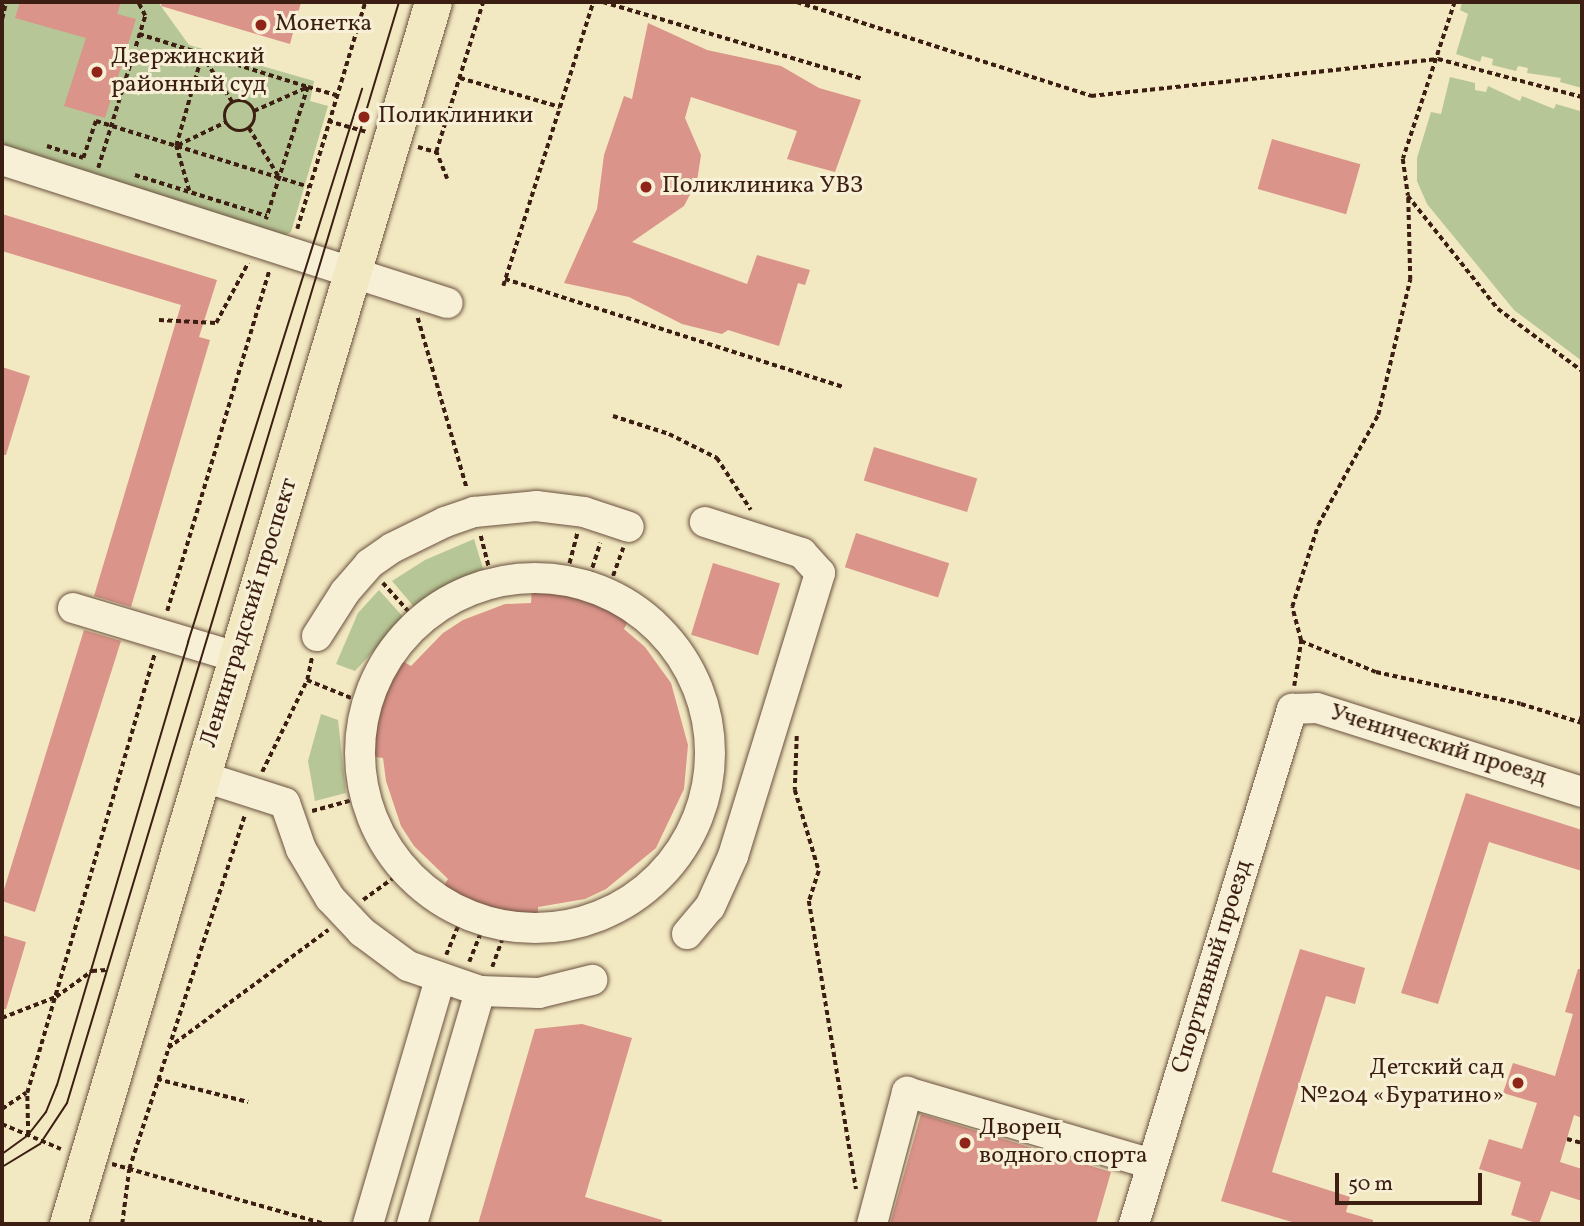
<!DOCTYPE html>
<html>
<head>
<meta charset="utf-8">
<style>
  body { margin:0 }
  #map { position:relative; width:1584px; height:1226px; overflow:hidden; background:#f2e8c1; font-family:Vollkorn,serif }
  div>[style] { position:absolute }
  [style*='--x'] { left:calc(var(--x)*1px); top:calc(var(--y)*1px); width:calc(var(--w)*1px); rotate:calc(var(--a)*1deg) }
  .green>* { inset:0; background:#b7c696 }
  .building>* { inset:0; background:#da9489; transform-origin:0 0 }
  .path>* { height:3.5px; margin-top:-1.75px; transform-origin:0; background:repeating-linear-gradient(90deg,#3c1f12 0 5px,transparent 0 8.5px) }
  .path>.ring { margin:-1.75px; padding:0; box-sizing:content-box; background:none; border:3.5px solid #3c1f12; border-radius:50% }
  .roads { filter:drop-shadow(0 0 2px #6a513e) drop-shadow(0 0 2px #6a513e) }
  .minor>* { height:30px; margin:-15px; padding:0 15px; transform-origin:15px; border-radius:15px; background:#f7f0d7 }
  .minor>.ring { margin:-15px; padding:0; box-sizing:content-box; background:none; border:30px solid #f7f0d7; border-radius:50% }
  .major>* { height:37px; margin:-18.5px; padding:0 18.5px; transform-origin:18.5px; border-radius:18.5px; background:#f2e8c1 }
  .tram>* { height:2px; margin:-1px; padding:0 1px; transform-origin:1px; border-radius:1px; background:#3c1f12 }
  .dots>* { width:19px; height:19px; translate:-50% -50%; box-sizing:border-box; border:4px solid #f7f0d7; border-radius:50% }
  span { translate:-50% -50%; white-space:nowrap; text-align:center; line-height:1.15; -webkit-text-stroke:6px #f7f0d7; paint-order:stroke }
  .poi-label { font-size:24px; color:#3c1f12 }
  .left { translate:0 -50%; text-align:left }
  .right { translate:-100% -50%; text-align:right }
  .street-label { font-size:24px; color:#3c1f12 }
  .frame { position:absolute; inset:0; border:4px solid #3c1f12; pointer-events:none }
  .scale { position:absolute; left:1335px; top:1173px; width:147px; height:32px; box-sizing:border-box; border:4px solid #3c1f12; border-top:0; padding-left:9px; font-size:21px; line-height:24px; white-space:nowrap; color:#3c1f12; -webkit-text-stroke:5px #f7f0d7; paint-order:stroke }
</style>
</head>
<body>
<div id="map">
  <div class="green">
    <div style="clip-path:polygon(2px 2px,158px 2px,189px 45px,314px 81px,310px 101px,328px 106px,291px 232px,280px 238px,2px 151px)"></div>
    <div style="clip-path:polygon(1462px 2px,1582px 2px,1582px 88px,1560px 82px,1561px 78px,1527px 73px,1528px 68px,1518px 66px,1516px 71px,1492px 65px,1493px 59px,1482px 56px,1480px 62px,1456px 54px,1468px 14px,1460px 10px)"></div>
    <div style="clip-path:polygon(1450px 77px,1475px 83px,1475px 90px,1486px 92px,1488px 86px,1520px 101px,1522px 96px,1554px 109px,1556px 104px,1580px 111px,1582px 361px,1514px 310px,1427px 204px,1417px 181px,1417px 158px,1431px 112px,1441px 114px)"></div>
    <div style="clip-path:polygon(474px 539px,484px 572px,415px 608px,392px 581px,425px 560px)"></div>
    <div style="clip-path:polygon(379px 590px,404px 618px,355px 671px,336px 664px,358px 613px)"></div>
    <div style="clip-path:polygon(321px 714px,338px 720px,346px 793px,315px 801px,308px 761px)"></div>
  </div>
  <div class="building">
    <div style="clip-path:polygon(20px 2px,121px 2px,117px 14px,136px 19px,105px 118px,64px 106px,86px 38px,15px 18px)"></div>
    <div style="clip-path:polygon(162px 2px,301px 2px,290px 44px,161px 6px)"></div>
    <div style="clip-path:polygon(648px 23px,707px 50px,781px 66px,819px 88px,861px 100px,835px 172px,787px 159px,797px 131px,691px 97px,685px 118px,701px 155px,697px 181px,684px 206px,632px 242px,747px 284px,757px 255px,810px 270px,805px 285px,798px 283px,779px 346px,728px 330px,722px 334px,682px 324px,629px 297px,564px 283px,597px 209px,604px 155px,624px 96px,632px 99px)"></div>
    <div style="left:1272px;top:139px;width:92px;height:52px;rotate:16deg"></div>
    <div style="clip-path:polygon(2px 214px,217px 280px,199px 337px,210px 340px,131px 607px,94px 596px,181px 305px,2px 251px)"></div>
    <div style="clip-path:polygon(2px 367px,30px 376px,6px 455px,2px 455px)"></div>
    <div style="left:874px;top:447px;width:108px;height:35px;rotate:17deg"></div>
    <div style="left:856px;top:533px;width:98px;height:36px;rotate:18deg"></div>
    <div style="left:713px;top:563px;width:70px;height:75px;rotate:17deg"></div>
    <div style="clip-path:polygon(532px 588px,580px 594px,630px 617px,624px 629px,645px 647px,671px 683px,688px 745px,684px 789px,656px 848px,606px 889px,585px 899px,538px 907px,538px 920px,487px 913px,441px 890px,448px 879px,414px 846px,401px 826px,386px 781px,383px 758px,368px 756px,376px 706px,399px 659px,411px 666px,443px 633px,463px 620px,505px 604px,531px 603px)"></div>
    <div style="clip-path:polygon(84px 630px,121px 641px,35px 912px,2px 901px,2px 896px)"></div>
    <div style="clip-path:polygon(1466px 793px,1582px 830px,1582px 871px,1489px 842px,1438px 1004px,1401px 993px)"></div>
    <div style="clip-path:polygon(2px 935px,26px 942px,6px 1009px,2px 1009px)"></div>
    <div style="clip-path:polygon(1300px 949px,1365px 968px,1355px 1004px,1326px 996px,1272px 1172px,1350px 1197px,1346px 1212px,1373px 1220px,1373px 1224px,1299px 1224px,1221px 1201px)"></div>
    <div style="clip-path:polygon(1578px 969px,1582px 969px,1582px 1118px,1574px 1115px,1560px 1162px,1582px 1169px,1582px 1201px,1551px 1191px,1539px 1224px,1511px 1215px,1521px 1182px,1479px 1169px,1489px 1139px,1522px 1149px,1537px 1103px,1503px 1093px,1513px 1063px,1555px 1076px,1573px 1014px,1565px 1012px)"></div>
    <div style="clip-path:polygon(582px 1024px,632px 1038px,585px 1197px,662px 1220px,661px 1224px,478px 1224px,535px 1029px)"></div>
    <div style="clip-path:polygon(921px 1114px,1111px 1172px,1096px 1224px,890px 1224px)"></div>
  </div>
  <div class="path">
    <div style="--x:603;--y:2;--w:271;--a:16.5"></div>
    <div style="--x:797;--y:2;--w:309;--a:17.7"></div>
    <div style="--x:1091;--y:96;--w:349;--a:-6.1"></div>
    <div style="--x:1438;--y:59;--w:149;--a:14.8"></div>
    <div style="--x:1455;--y:2;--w:165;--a:108.3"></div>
    <div style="--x:1403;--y:159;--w:37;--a:82"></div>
    <div style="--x:1408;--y:196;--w:144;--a:51.5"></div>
    <div style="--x:1498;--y:309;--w:104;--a:36.4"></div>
    <div style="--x:2;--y:19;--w:17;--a:-77"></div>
    <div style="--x:139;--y:34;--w:177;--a:17.4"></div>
    <div style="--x:308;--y:87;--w:139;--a:107.5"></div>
    <div style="--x:202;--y:55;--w:57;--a:57.1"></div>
    <div style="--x:460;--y:78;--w:104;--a:16.2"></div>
    <div class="ring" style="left:225px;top:101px;width:26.5px;height:26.5px"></div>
    <div style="--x:254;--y:111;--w:59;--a:-24"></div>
    <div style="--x:308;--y:87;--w:29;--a:16"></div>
    <div style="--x:328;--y:121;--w:41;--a:15.8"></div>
    <div style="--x:249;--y:128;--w:57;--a:58.5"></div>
    <div style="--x:178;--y:145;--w:53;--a:-25.6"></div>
    <div style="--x:47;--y:146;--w:38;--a:18"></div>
    <div style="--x:83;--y:158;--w:39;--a:-71"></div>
    <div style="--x:96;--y:121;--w:223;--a:17.2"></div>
    <div style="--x:418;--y:147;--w:19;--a:16"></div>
    <div style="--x:98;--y:168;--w:159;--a:-72.8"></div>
    <div style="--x:145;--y:16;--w:16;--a:-117"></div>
    <div style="--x:135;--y:175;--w:138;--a:17.3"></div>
    <div style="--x:447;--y:179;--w:29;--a:-112"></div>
    <div style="--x:436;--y:152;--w:157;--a:-72.6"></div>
    <div style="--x:189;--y:191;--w:47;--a:-106.1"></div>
    <div style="--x:176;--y:146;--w:95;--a:-74.1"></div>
    <div style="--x:297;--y:229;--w:237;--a:-73.3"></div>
    <div style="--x:505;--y:279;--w:356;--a:17.7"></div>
    <div style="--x:503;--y:286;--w:298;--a:-72.4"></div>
    <div style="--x:418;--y:318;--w:178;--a:74"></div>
    <div style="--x:159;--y:320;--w:57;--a:3"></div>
    <div style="--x:216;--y:323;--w:68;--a:-61.9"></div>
    <div style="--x:613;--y:416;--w:59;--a:17.8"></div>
    <div style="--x:669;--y:434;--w:54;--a:26.6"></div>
    <div style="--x:717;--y:458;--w:62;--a:56.8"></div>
    <div style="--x:481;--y:536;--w:49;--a:75.7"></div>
    <div style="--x:565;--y:580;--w:48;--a:-75.4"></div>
    <div style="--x:383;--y:583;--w:54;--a:48"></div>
    <div style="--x:587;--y:584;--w:43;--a:-72.4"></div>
    <div style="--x:607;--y:592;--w:47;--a:-70"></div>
    <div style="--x:167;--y:611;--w:356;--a:-73.3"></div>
    <div style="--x:1301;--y:641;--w:81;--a:22.5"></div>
    <div style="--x:1376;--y:672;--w:148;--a:12.4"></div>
    <div style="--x:1521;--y:704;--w:64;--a:17.3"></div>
    <div style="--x:307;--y:680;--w:64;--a:22.1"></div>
    <div style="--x:1294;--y:686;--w:46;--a:-81.2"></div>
    <div style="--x:1301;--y:641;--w:35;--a:-105"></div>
    <div style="--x:1292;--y:607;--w:86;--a:-72.4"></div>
    <div style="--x:1318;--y:525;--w:125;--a:-61.4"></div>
    <div style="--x:1378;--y:415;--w:139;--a:-76.7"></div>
    <div style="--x:1410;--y:280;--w:84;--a:-91.4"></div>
    <div style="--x:1580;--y:722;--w:8;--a:-76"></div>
    <div style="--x:797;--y:736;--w:54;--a:92.1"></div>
    <div style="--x:795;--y:790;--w:84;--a:73.5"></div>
    <div style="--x:819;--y:871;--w:32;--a:108"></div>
    <div style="--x:809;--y:901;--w:292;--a:80.7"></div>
    <div style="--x:262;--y:772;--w:102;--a:-63.9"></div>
    <div style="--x:307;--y:680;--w:24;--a:-78"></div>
    <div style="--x:312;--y:811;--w:54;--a:-15.1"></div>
    <div style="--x:363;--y:900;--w:49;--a:-35.9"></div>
    <div style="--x:446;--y:955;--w:44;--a:-67.5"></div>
    <div style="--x:469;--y:962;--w:43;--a:-68.2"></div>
    <div style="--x:492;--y:967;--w:44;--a:-69.9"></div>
    <div style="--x:2;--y:1018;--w:58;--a:-21.3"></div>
    <div style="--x:56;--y:997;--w:44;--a:-35.8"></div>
    <div style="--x:92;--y:971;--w:14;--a:-4"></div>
    <div style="--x:168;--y:1048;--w:199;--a:-36.4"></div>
    <div style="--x:157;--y:1079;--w:94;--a:14.2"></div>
    <div style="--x:2;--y:1109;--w:29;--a:-34"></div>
    <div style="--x:2;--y:1124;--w:64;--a:23"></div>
    <div style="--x:28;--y:1135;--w:42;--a:-91.4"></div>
    <div style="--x:27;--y:1093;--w:456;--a:-73.8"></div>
    <div style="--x:1567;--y:1139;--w:16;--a:15"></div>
    <div style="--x:112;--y:1164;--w:222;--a:15.7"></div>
    <div style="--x:122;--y:1224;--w:55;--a:-82.7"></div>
    <div style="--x:129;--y:1169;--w:373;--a:-71.9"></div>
  </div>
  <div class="roads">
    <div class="minor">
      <div style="--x:2;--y:160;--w:468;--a:17.8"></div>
      <div class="ring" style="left:360px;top:578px;width:320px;height:320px"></div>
      <div style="--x:73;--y:608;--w:170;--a:16.7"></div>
      <div style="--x:317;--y:636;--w:52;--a:-57.5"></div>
      <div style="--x:345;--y:592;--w:37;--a:-49"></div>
      <div style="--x:369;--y:564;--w:28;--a:-35"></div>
      <div style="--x:392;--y:548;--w:59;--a:-26.1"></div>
      <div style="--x:445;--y:522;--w:31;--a:-19"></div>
      <div style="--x:474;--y:512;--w:62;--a:-5.5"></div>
      <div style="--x:536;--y:506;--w:48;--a:7.1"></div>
      <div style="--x:584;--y:512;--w:47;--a:18.4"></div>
      <div style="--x:201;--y:776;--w:88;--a:17.8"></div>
      <div style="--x:285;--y:803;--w:49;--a:70.8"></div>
      <div style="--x:301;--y:849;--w:57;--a:59.4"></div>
      <div style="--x:330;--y:898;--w:47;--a:46.7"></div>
      <div style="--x:362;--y:932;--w:57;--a:36.5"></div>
      <div style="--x:408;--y:966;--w:76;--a:19.1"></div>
      <div style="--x:480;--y:991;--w:59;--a:1.9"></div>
      <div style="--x:539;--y:993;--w:55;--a:-13.8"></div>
      <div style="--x:687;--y:934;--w:35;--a:-50"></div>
      <div style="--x:710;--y:907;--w:56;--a:-65.7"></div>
      <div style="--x:733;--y:856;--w:296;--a:-72.9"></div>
      <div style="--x:820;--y:573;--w:27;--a:-132"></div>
      <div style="--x:802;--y:553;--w:102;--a:-162.3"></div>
      <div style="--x:368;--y:1224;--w:254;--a:-73.6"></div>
      <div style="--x:412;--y:1224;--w:243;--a:-73.7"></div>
      <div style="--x:872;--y:1224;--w:137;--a:-75.1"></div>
      <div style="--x:907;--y:1092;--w:255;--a:16.4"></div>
      <div style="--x:1134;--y:1224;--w:539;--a:-72.94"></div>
      <div style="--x:1292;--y:709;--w:25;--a:-2"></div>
      <div style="--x:1317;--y:708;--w:278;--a:17.6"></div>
    </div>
    <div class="major">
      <div style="--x:68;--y:1224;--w:1275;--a:-73.37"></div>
    </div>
  </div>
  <div class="tram">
    <div style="--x:2;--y:1154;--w:32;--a:-36"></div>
    <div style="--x:28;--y:1135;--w:29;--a:-52"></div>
    <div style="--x:46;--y:1112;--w:29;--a:-68"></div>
    <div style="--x:57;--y:1085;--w:462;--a:-73.5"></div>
    <div style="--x:188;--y:642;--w:580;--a:-72.53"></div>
    <div style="--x:2;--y:1167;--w:44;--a:-31.2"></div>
    <div style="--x:40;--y:1144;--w:49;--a:-56.6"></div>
    <div style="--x:67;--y:1103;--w:1150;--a:-73.22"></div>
  </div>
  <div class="dots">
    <div style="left:261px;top:25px;background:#8f2418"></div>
    <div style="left:97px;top:72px;background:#8f2418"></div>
    <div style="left:364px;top:117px;background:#8f2418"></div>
    <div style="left:646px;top:187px;background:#8f2418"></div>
    <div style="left:1518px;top:1083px;background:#8f2418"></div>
    <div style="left:965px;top:1143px;background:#8f2418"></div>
  </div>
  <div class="poi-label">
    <span class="left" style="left:275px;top:25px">Монетка</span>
    <span class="left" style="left:111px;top:72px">Дзержинский<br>районный суд</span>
    <span class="left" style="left:378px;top:117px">Поликлиники</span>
    <span class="left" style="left:662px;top:187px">Поликлиника УВЗ</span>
    <span class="right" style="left:1504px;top:1083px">Детский сад<br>№204 «Буратино»</span>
    <span class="left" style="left:979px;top:1143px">Дворец<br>водного спорта</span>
  </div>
  <div class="street-label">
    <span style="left:250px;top:613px;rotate:-73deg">Ленинградский проспект</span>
    <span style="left:1438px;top:746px;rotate:17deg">Ученический проезд</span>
    <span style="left:1213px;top:967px;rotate:-73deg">Спортивный проезд</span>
  </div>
  <div class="frame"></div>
  <div class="scale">50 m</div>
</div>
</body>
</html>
